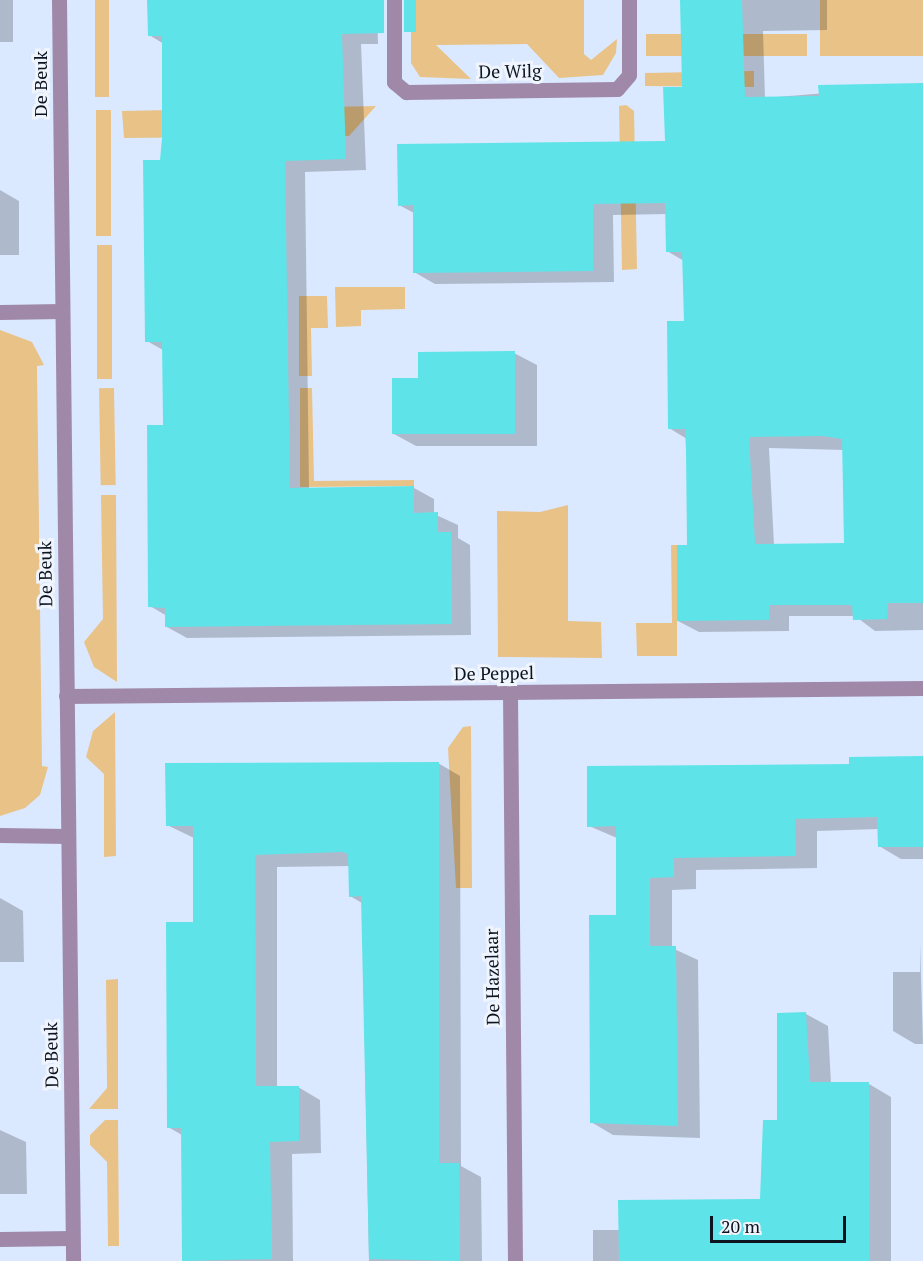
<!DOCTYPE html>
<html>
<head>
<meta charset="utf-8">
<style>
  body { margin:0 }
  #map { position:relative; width:923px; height:1261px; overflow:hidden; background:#dae9ff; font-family:"PT Serif",serif }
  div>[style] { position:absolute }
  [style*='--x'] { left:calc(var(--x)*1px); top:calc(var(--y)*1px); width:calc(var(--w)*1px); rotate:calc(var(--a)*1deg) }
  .green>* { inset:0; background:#e9c287; transform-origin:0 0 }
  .shadow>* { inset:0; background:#0003; transform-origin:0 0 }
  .building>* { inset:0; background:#5ee4e8; transform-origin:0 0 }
  .street>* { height:15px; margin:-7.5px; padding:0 7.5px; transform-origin:7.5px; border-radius:7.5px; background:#a089a8 }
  span { translate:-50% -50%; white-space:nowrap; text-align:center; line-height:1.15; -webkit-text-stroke:6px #f0f5fd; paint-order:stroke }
  .street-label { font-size:18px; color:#0c1420 }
  .scale { position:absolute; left:710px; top:1216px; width:136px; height:27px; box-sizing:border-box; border:3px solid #0c1420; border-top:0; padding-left:8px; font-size:18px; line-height:21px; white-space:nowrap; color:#0c1420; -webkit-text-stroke:4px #f0f5fd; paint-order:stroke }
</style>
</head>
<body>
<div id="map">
  <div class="green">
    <div style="left:95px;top:0;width:14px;height:97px"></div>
    <div style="clip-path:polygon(411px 0,584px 0,584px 54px,591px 60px,617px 39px,616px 53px,603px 75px,559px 78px,527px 44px,436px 45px,471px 79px,420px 77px,411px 63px)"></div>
    <div style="left:820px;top:0;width:103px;height:56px"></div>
    <div style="left:807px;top:34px;width:22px;height:161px;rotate:90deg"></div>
    <div style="clip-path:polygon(754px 71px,754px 87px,645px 86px,645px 73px)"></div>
    <div style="clip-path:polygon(626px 105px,634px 111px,637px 269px,622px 270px,619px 106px)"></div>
    <div style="clip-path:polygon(376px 106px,349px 136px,124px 138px,122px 111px)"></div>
    <div style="left:96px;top:110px;width:15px;height:126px"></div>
    <div style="left:97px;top:245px;width:15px;height:134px"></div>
    <div style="clip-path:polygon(335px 287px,405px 287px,405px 309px,361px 310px,361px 326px,336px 327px)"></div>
    <div style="clip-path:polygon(299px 296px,327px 296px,328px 328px,311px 328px,312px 376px,299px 376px)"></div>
    <div style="clip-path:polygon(0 330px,32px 342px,44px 365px,37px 366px,42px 766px,48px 767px,40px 795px,25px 808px,0 816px)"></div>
    <div style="left:114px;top:388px;width:97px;height:15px;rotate:89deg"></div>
    <div style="clip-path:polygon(300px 388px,312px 388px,314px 481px,414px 480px,414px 486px,300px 487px)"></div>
    <div style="clip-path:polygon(101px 495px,116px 495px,117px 682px,94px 667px,84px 642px,103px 619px)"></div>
    <div style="clip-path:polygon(568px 505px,568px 621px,601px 622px,602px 658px,498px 657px,497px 511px,540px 512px)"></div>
    <div style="clip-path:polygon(671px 545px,677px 545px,677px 656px,637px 656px,636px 623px,672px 623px)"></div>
    <div style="clip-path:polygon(115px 712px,116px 856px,104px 857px,104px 774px,86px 757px,93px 731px)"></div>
    <div style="clip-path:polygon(471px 726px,472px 888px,456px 888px,448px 748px,463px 727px)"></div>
    <div style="clip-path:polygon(118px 979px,118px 1109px,89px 1109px,107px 1088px,106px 980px)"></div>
    <div style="clip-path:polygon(105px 1120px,118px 1120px,119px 1246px,108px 1246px,107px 1162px,90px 1145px,90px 1135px)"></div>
  </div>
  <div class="shadow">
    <div style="left:0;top:0;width:13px;height:42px"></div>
    <div style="clip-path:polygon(149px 0,377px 0,378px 44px,361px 44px,366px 170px,305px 172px,309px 489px,414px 488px,434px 499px,434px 514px,458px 525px,458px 538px,470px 545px,471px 635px,187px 638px,167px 627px,167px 616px,150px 606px,164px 426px,163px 350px,147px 341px,164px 138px,164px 44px,149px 35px)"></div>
    <div style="clip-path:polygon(evenodd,681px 0,827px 0,827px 30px,763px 31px,765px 98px,923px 85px,923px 630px,875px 631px,855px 616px,789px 616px,789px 631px,699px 632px,678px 621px,689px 546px,687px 439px,669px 428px,685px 322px,684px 261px,667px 251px,667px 214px,613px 215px,614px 282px,435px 284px,414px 272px,414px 213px,399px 205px,667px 143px,683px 89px,681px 0,769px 448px,844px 450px,845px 544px,774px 545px,769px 448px)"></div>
    <div style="clip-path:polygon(0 190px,19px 201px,19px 255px,0 255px)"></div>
    <div style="clip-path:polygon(514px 353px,537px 365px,537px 446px,416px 446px,394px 434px,420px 380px)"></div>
    <div style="clip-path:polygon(923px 758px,923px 859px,901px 859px,879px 846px,879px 829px,817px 831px,817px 868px,696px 870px,696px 889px,672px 890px,672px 948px,698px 960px,700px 1138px,613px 1135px,591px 1122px,617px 917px,617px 838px,589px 826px,851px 766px)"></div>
    <div style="clip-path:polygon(438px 763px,460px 776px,461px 1166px,481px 1177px,482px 1261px,369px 1261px,362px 903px,350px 896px,350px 866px,277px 867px,277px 1088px,298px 1087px,320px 1100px,321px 1153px,292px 1154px,293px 1261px,183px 1261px,182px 1135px,168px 1127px,194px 923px,194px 838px,167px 825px)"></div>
    <div style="clip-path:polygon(0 898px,23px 911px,24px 962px,0 962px)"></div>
    <div style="clip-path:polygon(920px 943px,923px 1044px,915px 1044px,893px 1031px,893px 972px,920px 972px)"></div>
    <div style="clip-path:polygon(806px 1014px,828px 1026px,831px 1084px,869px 1084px,891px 1097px,891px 1261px,593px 1261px,593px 1230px,620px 1230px,761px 1200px)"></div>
    <div style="clip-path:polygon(0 1130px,26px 1142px,27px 1194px,0 1194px)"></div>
  </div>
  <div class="building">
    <div style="clip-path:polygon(147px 0,384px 0,384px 33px,342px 34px,346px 159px,285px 161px,290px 488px,414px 486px,414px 513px,438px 512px,438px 532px,451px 532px,452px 624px,165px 627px,165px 608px,148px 607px,147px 425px,163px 425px,162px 342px,145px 342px,143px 160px,160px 160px,162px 138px,162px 36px,148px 36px)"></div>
    <div style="left:404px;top:0;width:12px;height:32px"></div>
    <div style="clip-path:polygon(evenodd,680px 0,742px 0,745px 97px,819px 96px,818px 85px,923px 83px,923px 603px,888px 603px,887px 619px,853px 620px,852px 605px,769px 605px,769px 620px,677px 621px,677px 545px,687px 545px,686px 451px,685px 429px,668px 429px,667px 321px,684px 321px,682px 252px,666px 252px,665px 203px,593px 204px,593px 271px,413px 273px,413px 205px,398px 206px,397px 144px,665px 141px,663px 87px,682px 87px,680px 0,823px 436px,842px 439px,844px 543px,755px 544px,749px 437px,823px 436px)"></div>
    <div style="clip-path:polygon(515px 351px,515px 434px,392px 434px,392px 378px,418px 378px,418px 352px)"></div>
    <div style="clip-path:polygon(923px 756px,923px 847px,878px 847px,877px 817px,795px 819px,796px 856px,674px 858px,674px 877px,650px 878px,650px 946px,676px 946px,678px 1126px,590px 1123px,589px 915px,616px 915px,616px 826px,587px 827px,587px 766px,849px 764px,849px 757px)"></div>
    <div style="clip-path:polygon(439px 762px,439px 1163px,459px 1163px,460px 1261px,369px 1259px,361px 896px,349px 897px,348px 854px,342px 852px,255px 855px,256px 1086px,299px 1086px,299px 1141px,270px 1142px,272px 1259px,182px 1261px,181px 1128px,167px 1128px,166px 922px,193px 922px,193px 826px,166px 826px,165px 763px)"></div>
    <div style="clip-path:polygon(806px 1012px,810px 1082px,869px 1082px,869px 1261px,619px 1261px,618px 1200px,760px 1199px,763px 1120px,777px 1120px,777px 1013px)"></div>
  </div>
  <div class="street">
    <div style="--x:59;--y:0;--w:1261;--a:89.36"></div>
    <div style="--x:394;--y:0;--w:82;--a:90"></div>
    <div style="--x:394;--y:82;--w:16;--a:40"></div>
    <div style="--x:406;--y:92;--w:211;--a:-0.8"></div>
    <div style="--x:617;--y:89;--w:18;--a:-49"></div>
    <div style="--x:629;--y:75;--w:75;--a:-90"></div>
    <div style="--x:0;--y:312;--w:62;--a:-0.9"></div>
    <div style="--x:510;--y:692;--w:569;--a:89.5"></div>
    <div style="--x:66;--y:696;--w:857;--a:-0.53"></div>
    <div style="--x:0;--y:835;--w:67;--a:0.9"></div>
    <div style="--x:0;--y:1239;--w:72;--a:-0.8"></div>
  </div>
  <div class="street-label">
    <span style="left:510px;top:71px;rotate:-1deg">De Wilg</span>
    <span style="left:40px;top:84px;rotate:-90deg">De Beuk</span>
    <span style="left:45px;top:574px;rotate:-91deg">De Beuk</span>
    <span style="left:494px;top:673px;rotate:-1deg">De Peppel</span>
    <span style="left:492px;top:977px;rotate:-91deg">De Hazelaar</span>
    <span style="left:51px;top:1055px;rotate:-91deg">De Beuk</span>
  </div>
  <div class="scale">20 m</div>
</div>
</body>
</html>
